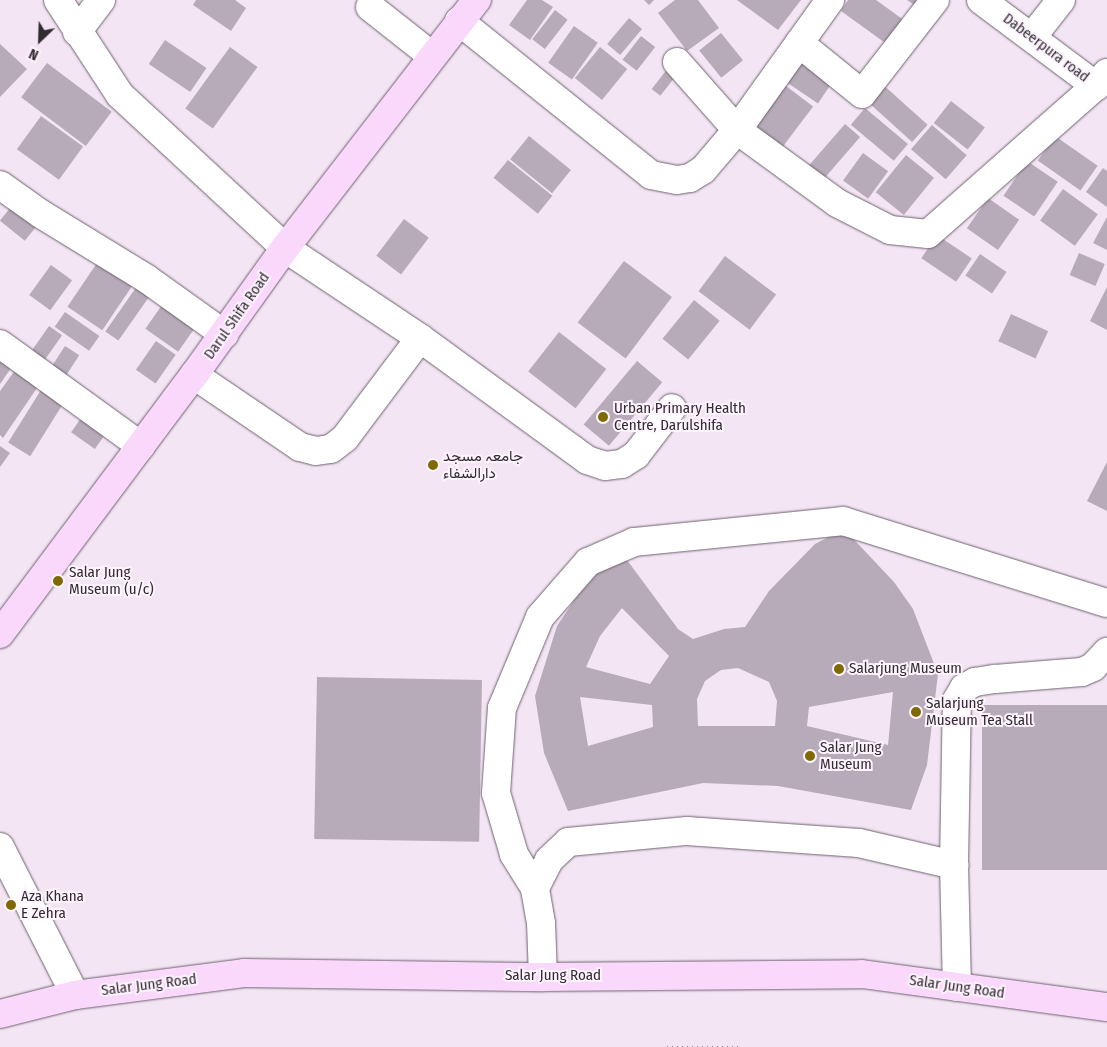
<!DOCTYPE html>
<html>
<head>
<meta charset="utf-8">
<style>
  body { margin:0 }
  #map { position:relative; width:1107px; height:1047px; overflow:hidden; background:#f3e5f3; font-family:"Fira Sans Condensed",Vazirmatn,sans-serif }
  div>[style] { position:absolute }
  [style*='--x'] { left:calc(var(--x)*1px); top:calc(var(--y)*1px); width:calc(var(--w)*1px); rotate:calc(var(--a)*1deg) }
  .building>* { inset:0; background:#b8abb9; transform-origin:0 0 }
  .path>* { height:3px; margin-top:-1.5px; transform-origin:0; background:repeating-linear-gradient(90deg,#8d848d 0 1px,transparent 0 5px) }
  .roads { filter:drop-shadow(0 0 1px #6e626f) drop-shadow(0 0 1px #6e626f) }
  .minor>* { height:28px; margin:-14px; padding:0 14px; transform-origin:14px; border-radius:14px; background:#fff }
  .major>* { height:28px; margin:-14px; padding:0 14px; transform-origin:14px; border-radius:14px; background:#fad8fc }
  .dots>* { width:14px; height:14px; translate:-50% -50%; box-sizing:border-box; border:2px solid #fef3ff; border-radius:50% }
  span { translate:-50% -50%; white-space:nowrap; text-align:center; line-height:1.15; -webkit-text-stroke:4px #fef3ff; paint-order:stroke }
  .street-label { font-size:15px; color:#312c31 }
  .poi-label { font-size:15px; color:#312c31 }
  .left { translate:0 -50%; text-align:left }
  .north { position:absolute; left:15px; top:15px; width:50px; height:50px; -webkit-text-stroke:4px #fef3ff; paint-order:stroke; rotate:204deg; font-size:14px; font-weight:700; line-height:20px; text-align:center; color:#312c31 }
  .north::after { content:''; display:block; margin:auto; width:18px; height:22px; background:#312c31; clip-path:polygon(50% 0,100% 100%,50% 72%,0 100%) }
</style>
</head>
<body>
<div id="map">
  <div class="building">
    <div style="clip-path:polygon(196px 0,235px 0,246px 8px,231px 31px,193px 5px)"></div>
    <div style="clip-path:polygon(527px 0,542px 0,553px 7px,530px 40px,509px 25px)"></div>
    <div style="clip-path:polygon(644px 0,654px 0,649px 5px)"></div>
    <div style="clip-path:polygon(675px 0,698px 0,719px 28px,687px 51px,658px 13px)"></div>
    <div style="clip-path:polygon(737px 0,801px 0,778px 30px)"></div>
    <div style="clip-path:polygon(848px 0,876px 0,912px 26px,895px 50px,841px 11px)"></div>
    <div style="clip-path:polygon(907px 0,930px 0,923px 11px)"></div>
    <div style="left:555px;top:10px;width:16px;height:37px;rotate:38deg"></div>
    <div style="left:629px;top:18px;width:17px;height:34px;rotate:40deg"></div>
    <div style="left:574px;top:26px;width:29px;height:45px;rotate:35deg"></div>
    <div style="left:721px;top:33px;width:35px;height:28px;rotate:51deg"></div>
    <div style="left:641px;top:36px;width:18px;height:30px;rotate:38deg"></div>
    <div style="left:165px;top:40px;width:50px;height:29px;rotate:34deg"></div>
    <div style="clip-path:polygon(0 44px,27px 69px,0 97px)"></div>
    <div style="left:230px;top:47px;width:34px;height:76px;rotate:36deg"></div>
    <div style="left:600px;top:47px;width:35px;height:40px;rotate:39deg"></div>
    <div style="left:801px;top:57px;width:40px;height:29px;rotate:34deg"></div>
    <div style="left:47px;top:63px;width:81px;height:43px;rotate:37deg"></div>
    <div style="left:672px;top:63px;width:11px;height:33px;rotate:38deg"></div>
    <div style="left:880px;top:82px;width:64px;height:23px;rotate:42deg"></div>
    <div style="left:782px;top:83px;width:39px;height:54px;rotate:37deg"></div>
    <div style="left:951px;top:101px;width:43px;height:28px;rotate:38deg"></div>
    <div style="left:865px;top:108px;width:56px;height:22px;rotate:40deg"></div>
    <div style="left:41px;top:116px;width:52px;height:41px;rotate:36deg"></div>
    <div style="left:845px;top:124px;width:20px;height:58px;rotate:41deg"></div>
    <div style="left:932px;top:125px;width:46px;height:32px;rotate:41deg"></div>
    <div style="left:529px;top:136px;width:54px;height:30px;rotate:39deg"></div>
    <div style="left:1055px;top:136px;width:52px;height:30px;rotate:35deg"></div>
    <div style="left:863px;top:153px;width:31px;height:34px;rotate:36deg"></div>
    <div style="left:906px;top:155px;width:36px;height:48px;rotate:39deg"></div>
    <div style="left:508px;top:160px;width:57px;height:23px;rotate:39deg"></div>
    <div style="left:1027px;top:161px;width:37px;height:42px;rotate:34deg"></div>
    <div style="clip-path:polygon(1103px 168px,1107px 171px,1107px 207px,1086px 192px)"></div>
    <div style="left:1063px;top:189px;width:43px;height:39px;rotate:36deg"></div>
    <div style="left:988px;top:198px;width:38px;height:37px;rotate:35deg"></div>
    <div style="left:15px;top:202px;width:32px;height:24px;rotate:39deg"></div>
    <div style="clip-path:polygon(1107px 217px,1107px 250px,1093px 243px)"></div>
    <div style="left:404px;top:219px;width:31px;height:46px;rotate:37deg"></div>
    <div style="left:937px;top:235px;width:42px;height:28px;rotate:34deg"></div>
    <div style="left:1079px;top:253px;width:28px;height:24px;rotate:23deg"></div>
    <div style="left:980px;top:254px;width:32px;height:26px;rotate:34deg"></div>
    <div style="left:725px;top:256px;width:64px;height:44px;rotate:37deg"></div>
    <div style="left:101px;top:257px;width:42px;height:60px;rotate:34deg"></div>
    <div style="left:624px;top:261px;width:60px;height:77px;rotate:37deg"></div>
    <div style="left:51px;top:265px;width:26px;height:37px;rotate:36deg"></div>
    <div style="left:142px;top:279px;width:16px;height:64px;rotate:35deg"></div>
    <div style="clip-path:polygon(1107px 287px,1107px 330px,1090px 321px)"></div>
    <div style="left:694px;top:300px;width:33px;height:50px;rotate:39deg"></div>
    <div style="left:162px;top:305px;width:40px;height:29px;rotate:35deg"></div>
    <div style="left:65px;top:312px;width:42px;height:18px;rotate:35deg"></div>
    <div style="left:1011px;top:314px;width:41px;height:30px;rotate:25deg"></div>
    <div style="left:49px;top:326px;width:16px;height:39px;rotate:35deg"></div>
    <div style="left:559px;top:332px;width:60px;height:50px;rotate:38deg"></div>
    <div style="left:156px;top:341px;width:24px;height:35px;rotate:35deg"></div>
    <div style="left:65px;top:346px;width:17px;height:36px;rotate:33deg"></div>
    <div style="clip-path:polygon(0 361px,11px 368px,0 384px)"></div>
    <div style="left:637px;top:361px;width:33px;height:83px;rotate:40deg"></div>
    <div style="clip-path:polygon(16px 369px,39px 385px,3px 438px,0 435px,0 391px)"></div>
    <div style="left:41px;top:390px;width:26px;height:62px;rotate:32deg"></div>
    <div style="left:86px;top:411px;width:29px;height:26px;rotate:35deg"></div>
    <div style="clip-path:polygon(0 446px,10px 453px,0 467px)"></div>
    <div style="clip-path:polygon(1107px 462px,1107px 511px,1087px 501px)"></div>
    <div style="clip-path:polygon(evenodd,844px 529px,894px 582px,913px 609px,938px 674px,927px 765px,911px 810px,778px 786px,703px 783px,568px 811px,544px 753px,535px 696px,557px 626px,593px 572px,627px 560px,678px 629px,693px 639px,724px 629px,745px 627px,769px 591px,815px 544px,844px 529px,622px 608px,669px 656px,650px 684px,586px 667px,600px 636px,622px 608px,844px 529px,738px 668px,769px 682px,777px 701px,775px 726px,698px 726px,697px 699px,705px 681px,721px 670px,738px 668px,844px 529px,893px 692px,888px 745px,807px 726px,809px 707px,893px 692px,844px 529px,580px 697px,652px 705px,653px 727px,588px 746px,580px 697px)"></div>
    <div style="left:317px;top:677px;width:165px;height:162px;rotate:1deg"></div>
    <div style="left:1107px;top:705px;width:165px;height:125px;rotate:90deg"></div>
  </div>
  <div class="path">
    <div style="--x:667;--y:1047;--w:75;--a:0"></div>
  </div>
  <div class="roads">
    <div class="minor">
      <div style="--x:58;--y:0;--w:113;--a:56.9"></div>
      <div style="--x:120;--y:95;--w:225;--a:42.8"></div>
      <div style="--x:285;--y:248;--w:162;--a:33.7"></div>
      <div style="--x:420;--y:338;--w:207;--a:36.1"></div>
      <div style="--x:587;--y:460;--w:19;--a:18"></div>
      <div style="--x:605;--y:466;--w:17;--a:-7"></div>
      <div style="--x:622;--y:464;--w:17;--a:-33"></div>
      <div style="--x:636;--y:455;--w:59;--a:-52.5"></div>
      <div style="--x:981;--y:0;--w:144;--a:36.8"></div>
      <div style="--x:1096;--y:86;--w:17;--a:-50"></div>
      <div style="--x:370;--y:7;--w:78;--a:38.2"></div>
      <div style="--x:459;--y:21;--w:246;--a:38.7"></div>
      <div style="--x:651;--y:175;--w:26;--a:11"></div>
      <div style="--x:677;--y:180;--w:13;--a:-9"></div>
      <div style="--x:690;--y:178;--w:15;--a:-32"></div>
      <div style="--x:703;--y:170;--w:52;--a:-49.6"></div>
      <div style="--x:737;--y:130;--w:160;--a:-54.4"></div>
      <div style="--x:77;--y:32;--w:40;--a:-53"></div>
      <div style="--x:1032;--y:37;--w:47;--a:-51.9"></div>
      <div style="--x:799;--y:43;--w:81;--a:39"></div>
      <div style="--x:862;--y:94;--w:119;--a:-52.2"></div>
      <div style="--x:677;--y:62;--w:91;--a:48.6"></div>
      <div style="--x:737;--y:130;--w:124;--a:36.1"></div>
      <div style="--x:837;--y:203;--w:59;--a:27"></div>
      <div style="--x:890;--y:230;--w:38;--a:6"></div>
      <div style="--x:928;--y:234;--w:224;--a:-41.4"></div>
      <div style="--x:0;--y:185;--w:50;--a:35.3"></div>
      <div style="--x:41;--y:214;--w:124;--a:31.5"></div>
      <div style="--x:147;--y:279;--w:95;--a:35.5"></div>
      <div style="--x:0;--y:344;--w:174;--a:35.9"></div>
      <div style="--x:194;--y:375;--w:128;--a:34.2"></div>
      <div style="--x:300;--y:447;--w:16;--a:14"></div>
      <div style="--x:316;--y:451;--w:15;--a:-8"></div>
      <div style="--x:331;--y:449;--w:18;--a:-38"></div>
      <div style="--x:345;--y:438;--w:125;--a:-53.1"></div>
      <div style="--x:0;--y:847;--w:166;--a:63.1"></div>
      <div style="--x:954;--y:865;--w:165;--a:-89"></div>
      <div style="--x:957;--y:700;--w:14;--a:-60"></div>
      <div style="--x:964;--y:688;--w:13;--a:-29"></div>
      <div style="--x:975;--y:682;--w:20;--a:-9"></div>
      <div style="--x:995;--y:679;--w:87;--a:-4.6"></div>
      <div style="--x:1082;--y:672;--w:12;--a:-24"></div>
      <div style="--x:1093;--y:667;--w:21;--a:-47"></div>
      <div style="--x:535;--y:888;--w:40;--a:-122"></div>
      <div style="--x:514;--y:854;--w:64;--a:-106.4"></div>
      <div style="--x:496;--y:793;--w:85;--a:-86"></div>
      <div style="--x:502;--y:708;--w:99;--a:-67.3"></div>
      <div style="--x:540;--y:617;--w:73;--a:-48.9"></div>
      <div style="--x:588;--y:562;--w:50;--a:-23.5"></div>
      <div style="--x:634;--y:542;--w:210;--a:-5.7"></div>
      <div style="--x:843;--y:521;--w:276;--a:17.3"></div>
      <div style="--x:543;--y:977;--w:54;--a:-92.1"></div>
      <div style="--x:541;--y:923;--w:36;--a:-100"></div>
      <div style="--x:535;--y:888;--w:31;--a:-63"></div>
      <div style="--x:549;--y:860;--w:26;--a:-43"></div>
      <div style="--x:568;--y:842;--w:120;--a:-5.3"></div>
      <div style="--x:687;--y:831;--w:172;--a:4"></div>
      <div style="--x:859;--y:843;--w:98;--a:13"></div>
      <div style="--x:954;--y:865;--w:122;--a:88.6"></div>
    </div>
    <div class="major">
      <div style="--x:0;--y:634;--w:324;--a:-53.2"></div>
      <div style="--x:194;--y:375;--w:156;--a:-54.4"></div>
      <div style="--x:285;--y:248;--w:314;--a:-52.3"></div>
      <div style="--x:0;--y:1014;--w:77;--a:-14.2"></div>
      <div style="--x:75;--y:995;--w:170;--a:-7.4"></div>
      <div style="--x:244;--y:973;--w:299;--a:0.8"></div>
      <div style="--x:543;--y:977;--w:319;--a:-0.5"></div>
      <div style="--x:862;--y:974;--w:247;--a:7.7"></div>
    </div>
  </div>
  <div class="dots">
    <div style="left:603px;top:417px;background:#7f6a02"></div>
    <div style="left:433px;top:465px;background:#7f6a02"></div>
    <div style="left:58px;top:581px;background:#7f6a02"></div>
    <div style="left:839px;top:669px;background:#7f6a02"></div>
    <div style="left:916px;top:712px;background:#7f6a02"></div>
    <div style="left:810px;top:756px;background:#7f6a02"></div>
    <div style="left:11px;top:905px;background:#7f6a02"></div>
  </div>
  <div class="street-label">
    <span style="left:1046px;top:48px;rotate:37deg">Dabeerpura road</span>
    <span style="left:237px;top:316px;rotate:-55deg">Darul Shifa Road</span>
    <span style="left:553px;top:976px">Salar Jung Road</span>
    <span style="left:149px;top:985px;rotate:-7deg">Salar Jung Road</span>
    <span style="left:957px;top:987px;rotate:8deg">Salar Jung Road</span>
  </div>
  <div class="poi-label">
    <span class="left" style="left:614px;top:417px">Urban Primary Health<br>Centre, Darulshifa</span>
    <span class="left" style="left:443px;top:465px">جامعہ مسجد<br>دارالشفاء</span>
    <span class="left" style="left:69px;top:581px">Salar Jung<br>Museum (u/c)</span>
    <span class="left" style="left:849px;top:669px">Salarjung Museum</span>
    <span class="left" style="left:926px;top:712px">Salarjung<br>Museum Tea Stall</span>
    <span class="left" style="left:820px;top:756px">Salar Jung<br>Museum</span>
    <span class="left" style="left:21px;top:905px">Aza Khana<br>E Zehra</span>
  </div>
  <div class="north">N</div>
</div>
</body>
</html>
